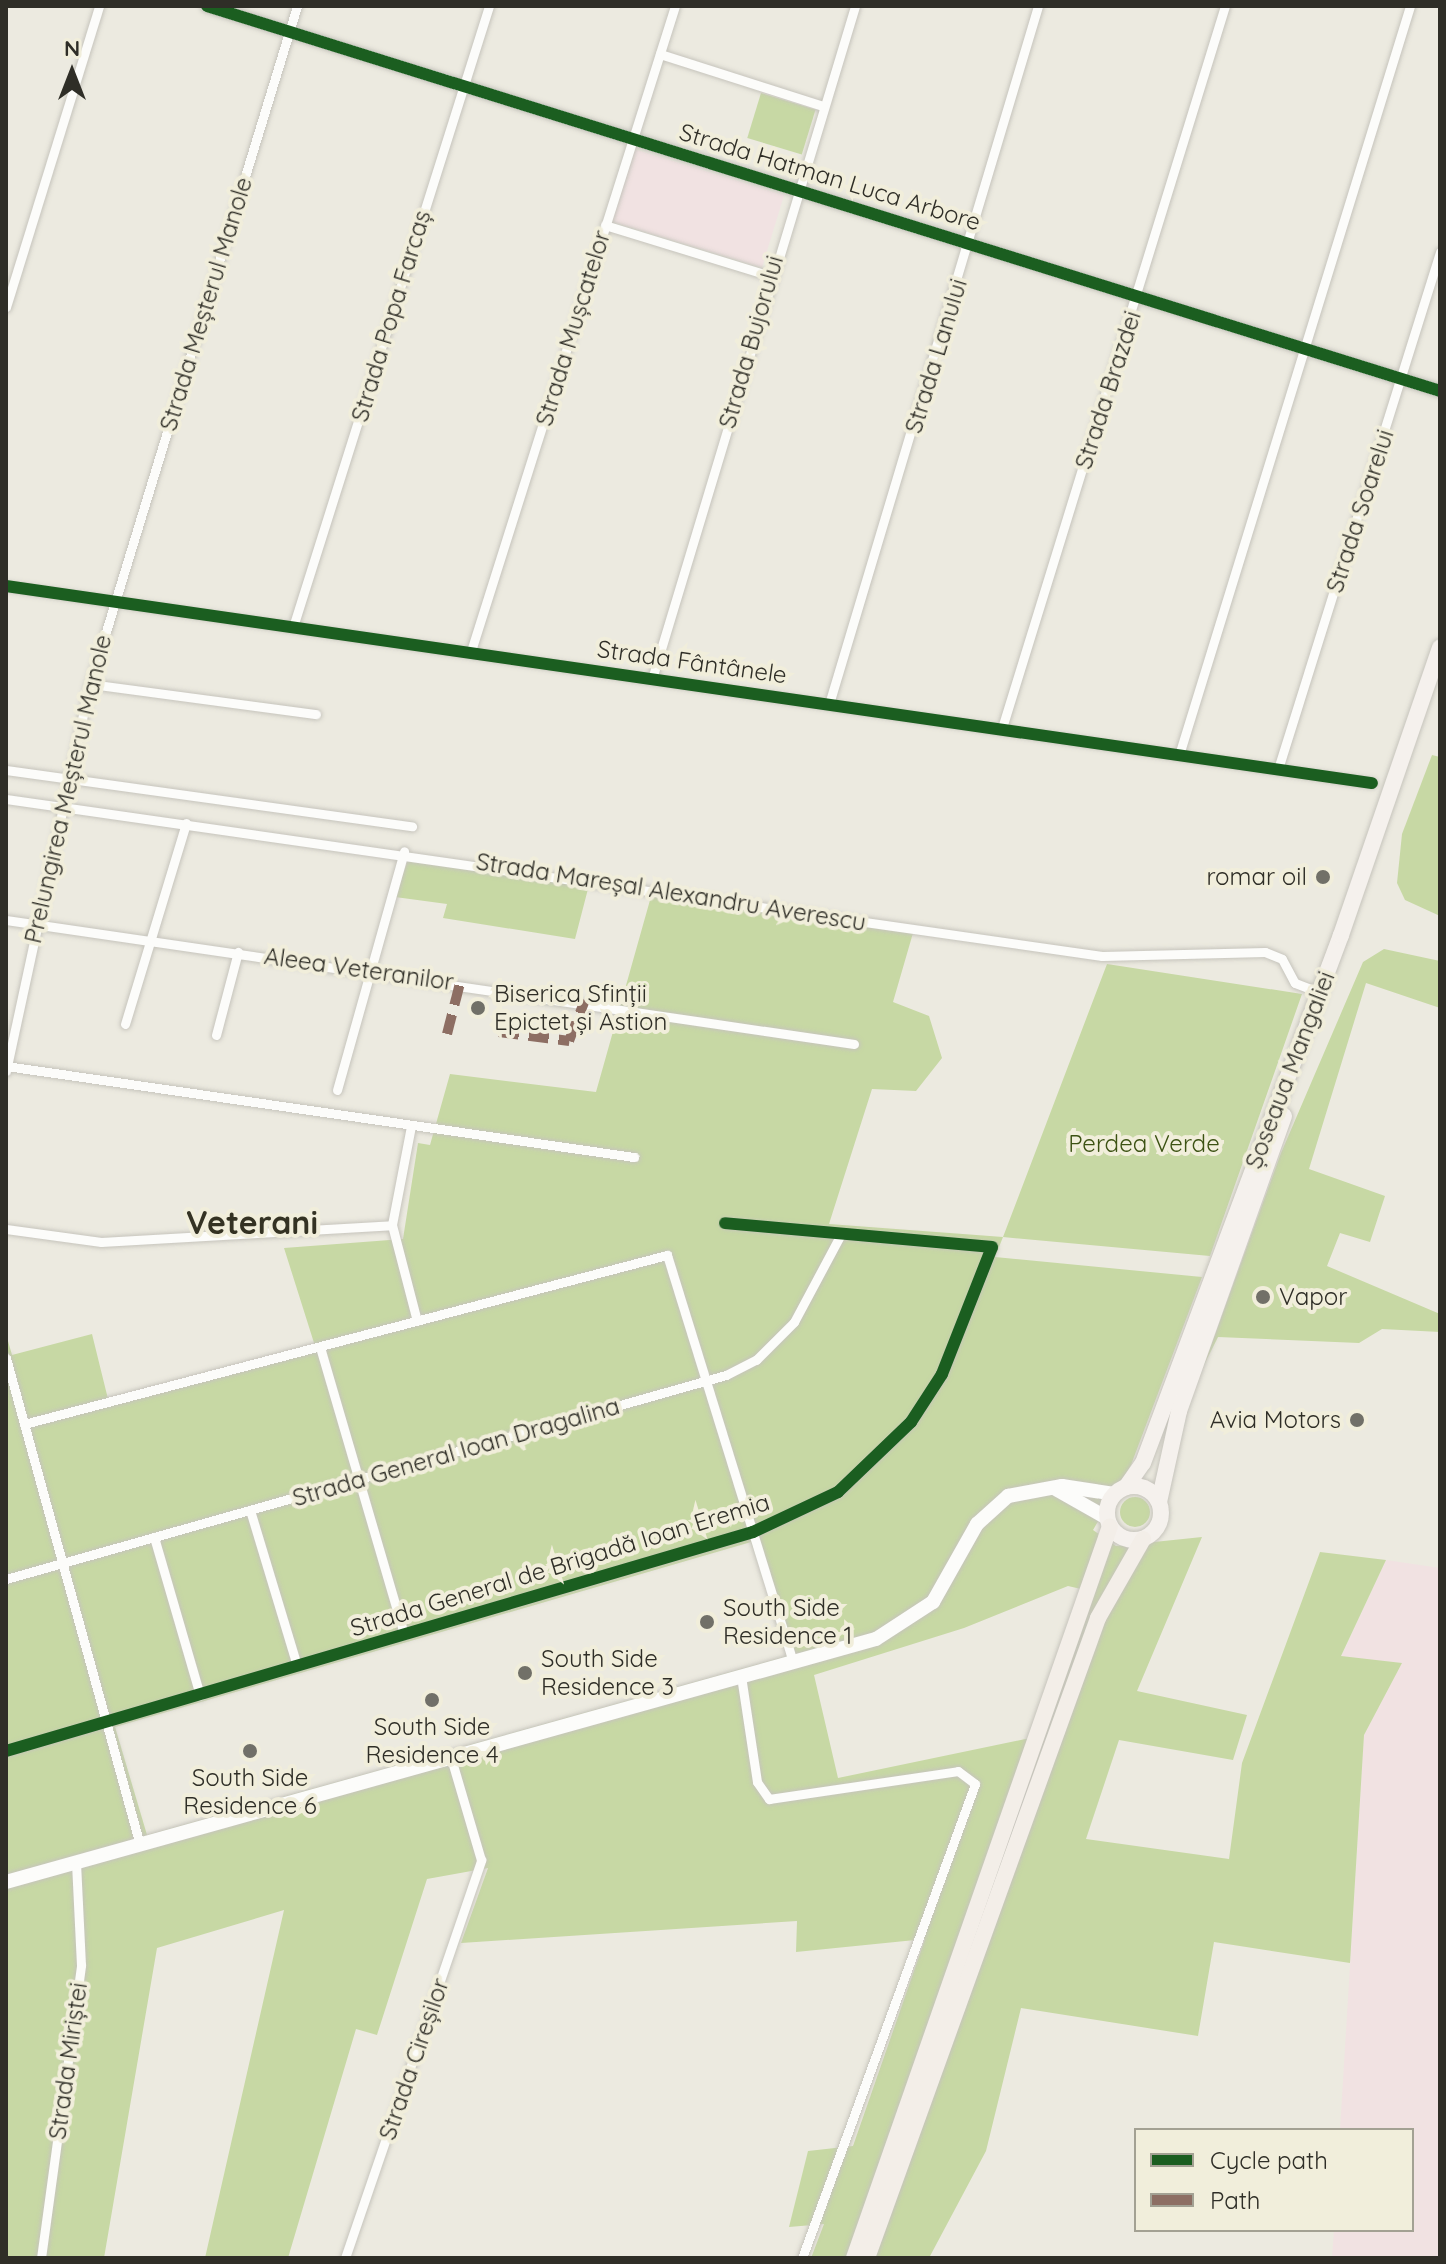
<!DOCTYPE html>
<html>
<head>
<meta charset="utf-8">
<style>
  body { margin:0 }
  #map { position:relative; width:1446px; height:2264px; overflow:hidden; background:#eceae0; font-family:Quicksand,sans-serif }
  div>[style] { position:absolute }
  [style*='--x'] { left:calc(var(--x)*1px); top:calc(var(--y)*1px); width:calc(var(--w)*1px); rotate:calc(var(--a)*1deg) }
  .industrial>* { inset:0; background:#f1e2e2; transform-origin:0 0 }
  .green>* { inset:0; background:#c7d8a4; transform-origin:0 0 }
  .round { border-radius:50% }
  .roads { filter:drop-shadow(0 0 2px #c6c4bc) drop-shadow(0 0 2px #c6c4bc) }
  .minor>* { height:9px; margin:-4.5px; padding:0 4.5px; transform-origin:4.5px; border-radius:4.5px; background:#fcfcfa }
  .tertiary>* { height:12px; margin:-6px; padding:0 6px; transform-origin:6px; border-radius:6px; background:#fcfcfa }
  .secondary>* { height:14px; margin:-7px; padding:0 7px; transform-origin:7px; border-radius:7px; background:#fcfcfa }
  .primary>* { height:16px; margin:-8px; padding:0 8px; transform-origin:8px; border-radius:8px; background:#f5f1ed }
  .primary>.ring { margin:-8px; padding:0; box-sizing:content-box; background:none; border:16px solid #f5f1ed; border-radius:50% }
  .trunk>* { height:16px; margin:-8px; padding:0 8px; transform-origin:8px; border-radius:8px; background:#f3eee8 }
  .quiet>* { height:10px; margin-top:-5px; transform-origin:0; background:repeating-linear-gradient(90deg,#8d6e63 0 20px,transparent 0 30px) }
  .cycleway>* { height:12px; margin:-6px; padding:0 6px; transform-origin:6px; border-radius:6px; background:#1b5e20 }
  .dots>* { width:22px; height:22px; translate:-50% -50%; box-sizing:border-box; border:4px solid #f1eedb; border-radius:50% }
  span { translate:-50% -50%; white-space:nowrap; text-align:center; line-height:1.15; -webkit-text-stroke:8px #f1eedb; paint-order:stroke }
  .street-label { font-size:24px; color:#2f2e27 }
  .poi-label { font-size:24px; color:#2f2e27 }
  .right { translate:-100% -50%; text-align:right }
  .left { translate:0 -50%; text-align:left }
  .park-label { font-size:24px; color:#3c5213 }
  .district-label { font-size:32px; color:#343223; font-weight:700 }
  .frame { position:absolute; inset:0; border:8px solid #2f2e27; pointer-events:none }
  .legend { position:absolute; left:1134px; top:2128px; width:280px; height:104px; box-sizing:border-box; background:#f1eedb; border:2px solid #a3a193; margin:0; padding:10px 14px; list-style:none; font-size:24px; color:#2f2e27 }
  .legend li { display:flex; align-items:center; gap:16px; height:40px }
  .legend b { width:40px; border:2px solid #a3a193 }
  .north { position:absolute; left:32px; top:32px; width:80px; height:80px; -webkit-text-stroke:6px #f1eedb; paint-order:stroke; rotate:0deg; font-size:22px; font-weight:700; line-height:32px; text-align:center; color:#2f2e27 }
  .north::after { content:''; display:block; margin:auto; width:28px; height:36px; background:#2f2e27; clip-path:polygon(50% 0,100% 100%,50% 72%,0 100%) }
</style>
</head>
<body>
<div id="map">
  <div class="industrial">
    <div style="left:634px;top:149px;width:157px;height:76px;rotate:17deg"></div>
    <div style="clip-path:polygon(1386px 1560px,1440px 1568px,1440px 2258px,1332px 2258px,1334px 2230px,1412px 2230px,1412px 2130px,1340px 2130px,1364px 1735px,1402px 1663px,1341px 1657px)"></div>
  </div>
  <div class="green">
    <div style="left:761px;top:93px;width:57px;height:47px;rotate:17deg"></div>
    <div style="clip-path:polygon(1432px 755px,1440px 757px,1440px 916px,1405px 900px,1397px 883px,1402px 834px)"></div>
    <div style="clip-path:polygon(409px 857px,589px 885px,575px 939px,443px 918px,447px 904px,395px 897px)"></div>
    <div style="clip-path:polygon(evenodd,652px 893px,913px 933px,893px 1002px,929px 1016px,942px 1058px,916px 1091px,872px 1089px,829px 1224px,1003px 1237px,1107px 964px,1302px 994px,1210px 1256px,1003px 1237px,995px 1257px,1202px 1277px,1131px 1465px,1093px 1530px,1116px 1546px,1202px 1537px,1137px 1691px,1247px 1715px,1233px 1760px,1119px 1740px,1086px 1839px,1229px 1859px,1242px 1763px,1320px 1552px,1386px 1560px,1341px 1656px,1402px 1663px,1364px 1735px,1350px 1963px,1214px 1942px,1198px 2036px,1021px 2008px,986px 2151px,929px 2258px,811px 2258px,824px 2224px,789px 2227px,808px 2151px,853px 2146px,925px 1939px,796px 1952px,797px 1921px,461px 1943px,488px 1868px,427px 1879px,377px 2035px,356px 2029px,288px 2258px,205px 2258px,284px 1910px,157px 1948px,104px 2258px,6px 2258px,6px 1334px,12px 1355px,92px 1334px,108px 1399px,315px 1346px,284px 1248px,403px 1239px,418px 1143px,430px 1145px,450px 1074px,596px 1092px,652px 893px,751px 1542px,791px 1655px,147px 1835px,115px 1727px,751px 1542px,652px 893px,1068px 1586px,1081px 1589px,1035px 1737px,838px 1778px,814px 1675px,964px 1628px,1068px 1586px)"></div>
    <div style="clip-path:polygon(1384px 949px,1440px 961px,1440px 1008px,1366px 983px,1309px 1169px,1385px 1196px,1370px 1242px,1340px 1233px,1327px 1266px,1440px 1314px,1440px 1332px,1382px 1329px,1359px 1343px,1218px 1337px,1204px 1365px,1281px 1153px,1363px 962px)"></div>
    <div class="round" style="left:1120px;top:1497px;width:30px;height:30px"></div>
  </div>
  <div class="roads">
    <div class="minor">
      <div style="--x:660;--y:54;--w:171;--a:17.7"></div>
      <div style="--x:605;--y:225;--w:174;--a:17.1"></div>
      <div style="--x:6;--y:307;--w:315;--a:-72.8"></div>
      <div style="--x:6;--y:586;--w:1380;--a:8.21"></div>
      <div style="--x:293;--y:627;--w:651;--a:-72.48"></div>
      <div style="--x:471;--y:651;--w:676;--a:-72.45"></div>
      <div style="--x:652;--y:679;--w:703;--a:-73.21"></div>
      <div style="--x:90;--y:684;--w:228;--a:7.6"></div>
      <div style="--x:829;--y:704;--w:729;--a:-73.33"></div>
      <div style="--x:1002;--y:728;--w:756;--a:-72.84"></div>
      <div style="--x:1179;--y:755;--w:784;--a:-72.86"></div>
      <div style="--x:1278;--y:769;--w:542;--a:-72.6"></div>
      <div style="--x:6;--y:770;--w:410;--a:7.9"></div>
      <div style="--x:6;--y:799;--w:1107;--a:8.15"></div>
      <div style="--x:1102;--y:956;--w:163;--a:-1.4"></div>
      <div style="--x:1265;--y:952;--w:18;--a:22"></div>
      <div style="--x:1282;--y:959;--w:27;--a:62"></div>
      <div style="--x:1295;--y:983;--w:26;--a:21"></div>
      <div style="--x:6;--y:920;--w:857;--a:8.32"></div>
      <div style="--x:125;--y:1024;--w:210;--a:-73.1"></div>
      <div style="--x:216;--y:1035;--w:86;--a:-75.2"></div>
      <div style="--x:6;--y:1066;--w:635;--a:8.25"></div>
      <div style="--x:6;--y:1071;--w:396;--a:-77.8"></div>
      <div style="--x:90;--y:684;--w:709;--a:-73.02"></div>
      <div style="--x:337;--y:1090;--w:248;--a:-74.3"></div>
      <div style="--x:411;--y:1126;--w:101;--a:100.9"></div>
      <div style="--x:392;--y:1225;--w:99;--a:75.4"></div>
      <div style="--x:6;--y:1229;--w:96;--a:7.8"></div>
      <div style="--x:101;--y:1242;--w:291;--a:-3.3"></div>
      <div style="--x:320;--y:1347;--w:300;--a:73.7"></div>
      <div style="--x:6;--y:1358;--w:505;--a:74.62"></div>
      <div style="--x:24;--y:1424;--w:665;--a:-14.73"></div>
      <div style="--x:667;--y:1255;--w:426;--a:72.8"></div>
      <div style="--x:250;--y:1510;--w:163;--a:73.2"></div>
      <div style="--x:154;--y:1537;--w:165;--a:73.8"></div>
      <div style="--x:6;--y:1579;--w:748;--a:-15.82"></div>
      <div style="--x:726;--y:1375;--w:34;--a:-27"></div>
      <div style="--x:756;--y:1360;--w:54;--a:-45"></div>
      <div style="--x:794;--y:1322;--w:100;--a:-61.9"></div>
      <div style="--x:741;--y:1676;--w:107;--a:81.4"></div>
      <div style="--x:757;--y:1782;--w:21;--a:55"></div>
      <div style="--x:769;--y:1799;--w:191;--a:-8.4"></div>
      <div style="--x:958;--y:1771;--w:21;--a:37"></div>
      <div style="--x:975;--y:1784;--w:505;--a:110.05"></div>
      <div style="--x:6;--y:1751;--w:778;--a:-16.34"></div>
      <div style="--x:753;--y:1532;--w:94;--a:-25.2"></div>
      <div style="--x:838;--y:1492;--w:101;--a:-43.8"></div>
      <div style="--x:911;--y:1422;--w:57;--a:-57.1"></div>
      <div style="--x:942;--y:1374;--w:136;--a:-68.5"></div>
      <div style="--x:992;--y:1247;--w:268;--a:-174.9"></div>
      <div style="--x:41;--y:2258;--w:296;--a:-82.2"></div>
      <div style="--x:81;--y:1965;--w:101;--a:-92.8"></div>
      <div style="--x:345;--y:2258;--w:421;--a:-71.1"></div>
      <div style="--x:481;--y:1860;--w:106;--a:-106.4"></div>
    </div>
    <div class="tertiary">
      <div style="--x:207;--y:6;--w:1292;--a:17.34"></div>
    </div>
    <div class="secondary">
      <div style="--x:1056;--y:1489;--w:59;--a:29.6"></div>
      <div style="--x:6;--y:1882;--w:903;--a:-15.61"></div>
      <div style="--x:876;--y:1639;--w:68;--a:-33"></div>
      <div style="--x:933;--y:1602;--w:90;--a:-60.6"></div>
      <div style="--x:977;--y:1524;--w:42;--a:-42.1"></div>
      <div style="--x:1008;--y:1496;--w:55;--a:-10.5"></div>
      <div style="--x:1062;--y:1486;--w:54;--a:8.6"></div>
    </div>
    <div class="primary">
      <div class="ring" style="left:1107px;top:1486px;width:38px;height:38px"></div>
      <div style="--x:1126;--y:1487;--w:29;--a:-55"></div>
      <div style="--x:1143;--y:1463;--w:564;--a:-69.44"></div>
      <div style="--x:1341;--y:935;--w:304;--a:-71"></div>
      <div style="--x:1159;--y:1502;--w:93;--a:-77.6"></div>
      <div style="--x:1179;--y:1411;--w:313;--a:-70.4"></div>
    </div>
    <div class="trunk">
      <div style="--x:854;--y:2258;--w:775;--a:-70.72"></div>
      <div style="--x:867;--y:2258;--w:680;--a:-70.15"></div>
      <div style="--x:1098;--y:1618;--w:91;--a:-60.3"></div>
    </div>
  </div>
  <div class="quiet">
    <div style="--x:499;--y:1032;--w:71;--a:7.3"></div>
    <div style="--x:569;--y:1041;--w:44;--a:-68.7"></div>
    <div style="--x:447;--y:1034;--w:53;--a:-75.7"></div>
  </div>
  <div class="cycleway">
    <div style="--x:207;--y:6;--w:1292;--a:17.34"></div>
    <div style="--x:6;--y:586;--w:1380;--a:8.21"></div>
    <div style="--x:6;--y:1751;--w:778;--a:-16.34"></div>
    <div style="--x:753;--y:1532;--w:94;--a:-25.2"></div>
    <div style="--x:838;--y:1492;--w:101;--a:-43.8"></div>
    <div style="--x:911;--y:1422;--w:57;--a:-57.1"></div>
    <div style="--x:942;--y:1374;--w:136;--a:-68.5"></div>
    <div style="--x:992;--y:1247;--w:268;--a:-174.9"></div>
  </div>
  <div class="dots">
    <div style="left:1323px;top:877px;background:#717068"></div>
    <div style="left:478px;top:1008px;background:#717068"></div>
    <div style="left:1263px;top:1297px;background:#717068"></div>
    <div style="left:1357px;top:1420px;background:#717068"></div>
    <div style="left:707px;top:1622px;background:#717068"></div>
    <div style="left:525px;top:1673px;background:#717068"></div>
    <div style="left:432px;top:1700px;background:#717068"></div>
    <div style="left:250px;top:1751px;background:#717068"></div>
  </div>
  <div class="street-label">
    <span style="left:830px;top:177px;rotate:17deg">Strada Hatman Luca Arbore</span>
    <span style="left:206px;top:304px;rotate:-73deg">Strada Meșterul Manole</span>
    <span style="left:391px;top:316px;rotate:-73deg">Strada Popa Farcaș</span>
    <span style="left:573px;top:328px;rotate:-73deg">Strada Mușcatelor</span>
    <span style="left:751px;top:342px;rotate:-74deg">Strada Bujorului</span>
    <span style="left:936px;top:356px;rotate:-73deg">Strada Lanului</span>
    <span style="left:1108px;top:390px;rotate:-72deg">Strada Brazdei</span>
    <span style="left:1360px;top:511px;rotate:-72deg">Strada Soarelui</span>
    <span style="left:692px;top:662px;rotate:8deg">Strada Fântânele</span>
    <span style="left:68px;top:789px;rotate:-77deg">Prelungirea Meșterul Manole</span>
    <span style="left:671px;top:892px;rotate:9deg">Strada Mareșal Alexandru Averescu</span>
    <span style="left:359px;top:969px;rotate:8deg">Aleea Veteranilor</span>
    <span style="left:1290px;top:1070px;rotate:-69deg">Șoseaua Mangaliei</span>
    <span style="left:456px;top:1452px;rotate:-16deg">Strada General Ioan Dragalina</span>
    <span style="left:560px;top:1565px;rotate:-17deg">Strada General de Brigadă Ioan Eremia</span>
    <span style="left:414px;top:2059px;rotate:-71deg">Strada Cireșilor</span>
    <span style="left:68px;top:2061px;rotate:-82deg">Strada Miriștei</span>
  </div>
  <div class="poi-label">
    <span class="right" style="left:1307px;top:877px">romar oil</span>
    <span class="left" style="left:494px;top:1008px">Biserica Sfinții<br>Epictet și Astion</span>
    <span class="left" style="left:1279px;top:1297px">Vapor</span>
    <span class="right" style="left:1341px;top:1420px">Avia Motors</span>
    <span class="left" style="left:723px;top:1622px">South Side<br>Residence 1</span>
    <span class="left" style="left:541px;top:1673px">South Side<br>Residence 3</span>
    <span style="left:432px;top:1741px">South Side<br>Residence 4</span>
    <span style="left:250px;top:1792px">South Side<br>Residence 6</span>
  </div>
  <div class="park-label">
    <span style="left:1144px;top:1144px">Perdea Verde</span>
  </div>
  <div class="district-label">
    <span style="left:252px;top:1222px">Veterani</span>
  </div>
  <div class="frame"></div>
  <ul class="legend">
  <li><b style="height:10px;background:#1b5e20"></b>Cycle path</li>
  <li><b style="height:10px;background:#8d6e63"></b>Path</li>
  </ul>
  <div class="north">N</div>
</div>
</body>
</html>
